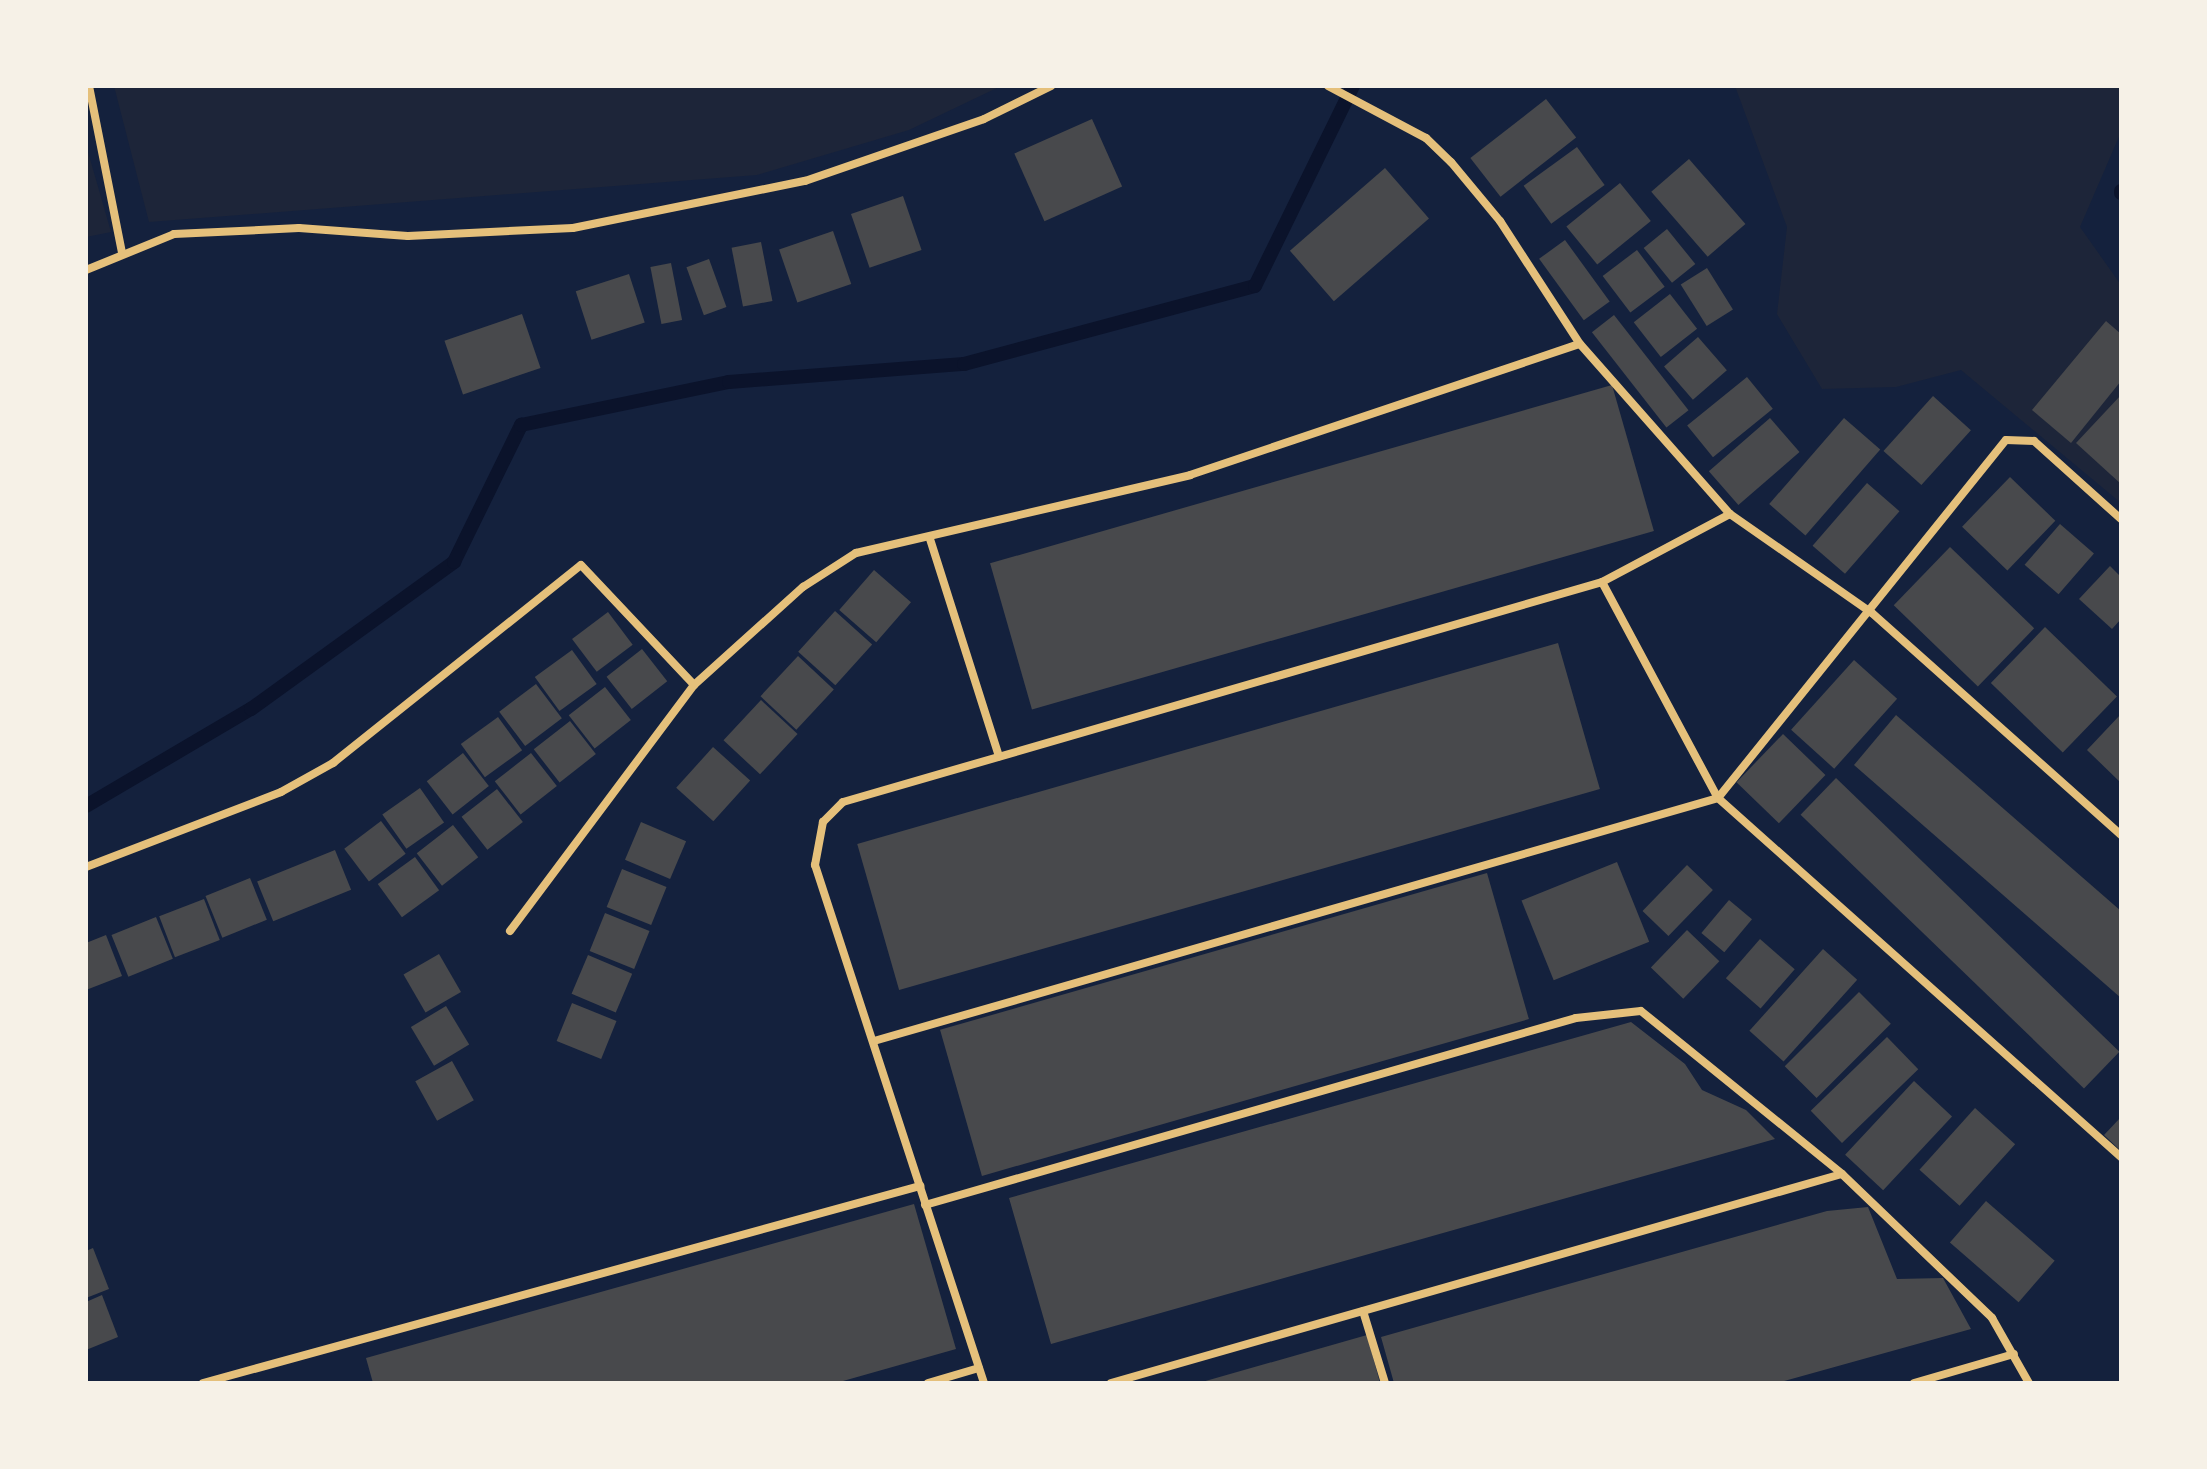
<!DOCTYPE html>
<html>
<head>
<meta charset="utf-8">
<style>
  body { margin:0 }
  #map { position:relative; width:2207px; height:1469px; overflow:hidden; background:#14213d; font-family:Signika,sans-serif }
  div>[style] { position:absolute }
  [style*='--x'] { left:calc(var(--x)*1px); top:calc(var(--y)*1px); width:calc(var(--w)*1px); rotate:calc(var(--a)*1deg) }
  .green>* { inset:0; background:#1d2539 }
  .stream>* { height:14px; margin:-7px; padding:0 7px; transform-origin:7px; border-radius:7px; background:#0b132b }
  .building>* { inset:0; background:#48494c; transform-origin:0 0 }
  .minor>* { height:8px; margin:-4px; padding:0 4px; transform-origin:4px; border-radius:4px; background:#e5c07b }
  span { translate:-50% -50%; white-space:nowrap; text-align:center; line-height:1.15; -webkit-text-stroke:6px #f6f1e7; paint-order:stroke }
  .frame { position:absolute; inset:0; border:88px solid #f6f1e7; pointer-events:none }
</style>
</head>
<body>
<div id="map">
  <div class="green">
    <div style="clip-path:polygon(114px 86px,1001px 86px,909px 130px,757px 175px,149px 222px)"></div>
    <div style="clip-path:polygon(1735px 86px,2121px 86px,2121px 132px,2080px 227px,2121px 285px,2121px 503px,1961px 370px,1896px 387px,1822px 389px,1777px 314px,1787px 227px)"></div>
    <div style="clip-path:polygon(86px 145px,111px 232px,86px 237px)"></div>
  </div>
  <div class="stream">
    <div style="--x:2121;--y:191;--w:2;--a:90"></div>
    <div style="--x:86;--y:806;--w:191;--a:-30.5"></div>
    <div style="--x:251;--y:709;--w:251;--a:-35.9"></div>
    <div style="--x:454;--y:562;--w:153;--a:-63.9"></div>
    <div style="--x:521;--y:425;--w:212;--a:-11.7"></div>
    <div style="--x:729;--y:382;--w:236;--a:-4.4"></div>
    <div style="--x:964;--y:364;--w:301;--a:-15"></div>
    <div style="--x:1255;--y:286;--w:223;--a:-63.9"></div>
  </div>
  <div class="building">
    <div style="left:1546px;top:99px;width:49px;height:96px;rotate:52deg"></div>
    <div style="left:1092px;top:119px;width:74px;height:85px;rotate:66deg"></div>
    <div style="left:1577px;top:147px;width:47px;height:66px;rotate:54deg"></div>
    <div style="left:1689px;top:159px;width:86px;height:50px;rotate:49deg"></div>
    <div style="left:1385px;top:168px;width:67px;height:126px;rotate:49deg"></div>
    <div style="left:1620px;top:183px;width:49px;height:69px;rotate:51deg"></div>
    <div style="left:903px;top:196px;width:57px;height:55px;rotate:71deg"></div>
    <div style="left:1667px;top:229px;width:45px;height:30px;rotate:51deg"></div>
    <div style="left:833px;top:231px;width:56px;height:57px;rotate:71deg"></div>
    <div style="left:1565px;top:240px;width:76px;height:32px;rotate:54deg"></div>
    <div style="left:761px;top:242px;width:60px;height:30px;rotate:79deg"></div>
    <div style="left:1637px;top:250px;width:46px;height:43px;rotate:53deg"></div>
    <div style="left:709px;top:259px;width:51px;height:24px;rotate:70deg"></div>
    <div style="left:671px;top:263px;width:58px;height:21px;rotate:79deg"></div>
    <div style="left:1707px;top:268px;width:49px;height:31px;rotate:58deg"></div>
    <div style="left:629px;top:274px;width:51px;height:56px;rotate:72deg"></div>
    <div style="left:1670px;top:294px;width:44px;height:46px;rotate:52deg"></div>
    <div style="left:522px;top:314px;width:57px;height:82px;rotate:71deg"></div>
    <div style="left:1614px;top:315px;width:121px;height:28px;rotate:52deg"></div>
    <div style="clip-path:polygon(2106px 321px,2121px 334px,2121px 381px,2071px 443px,2032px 410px)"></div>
    <div style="left:1698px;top:337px;width:44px;height:45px;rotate:49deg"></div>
    <div style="left:1747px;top:377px;width:41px;height:77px;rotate:51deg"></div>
    <div style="left:1612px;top:385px;width:152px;height:647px;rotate:74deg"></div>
    <div style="clip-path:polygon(2121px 395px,2121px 484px,2076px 443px)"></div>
    <div style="left:1933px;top:396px;width:51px;height:74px;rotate:42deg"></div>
    <div style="left:1770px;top:418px;width:45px;height:81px;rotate:49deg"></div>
    <div style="left:1844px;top:418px;width:48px;height:114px;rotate:41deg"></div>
    <div style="left:2010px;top:477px;width:63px;height:69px;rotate:44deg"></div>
    <div style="left:1867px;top:483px;width:43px;height:83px;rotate:41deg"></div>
    <div style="left:2060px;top:524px;width:45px;height:54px;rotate:41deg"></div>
    <div style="left:1950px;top:547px;width:117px;height:81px;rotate:44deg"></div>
    <div style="clip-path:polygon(2110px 566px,2121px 577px,2121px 619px,2112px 629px,2079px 599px)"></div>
    <div style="left:874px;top:570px;width:49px;height:53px;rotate:41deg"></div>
    <div style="left:835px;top:611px;width:50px;height:55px;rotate:42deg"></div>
    <div style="left:608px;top:612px;width:41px;height:45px;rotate:53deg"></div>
    <div style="left:2045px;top:627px;width:100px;height:78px;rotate:44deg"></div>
    <div style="left:1558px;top:643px;width:152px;height:729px;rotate:74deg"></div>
    <div style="left:642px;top:649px;width:41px;height:45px;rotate:52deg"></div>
    <div style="left:572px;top:650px;width:42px;height:46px;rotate:54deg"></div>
    <div style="left:798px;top:656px;width:49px;height:55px;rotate:43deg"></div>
    <div style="left:1854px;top:660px;width:58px;height:94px;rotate:42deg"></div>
    <div style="left:536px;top:684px;width:43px;height:46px;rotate:53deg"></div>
    <div style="left:605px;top:687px;width:42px;height:46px;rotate:52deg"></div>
    <div style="left:761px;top:700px;width:50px;height:55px;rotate:43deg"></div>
    <div style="clip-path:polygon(2121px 714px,2121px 783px,2087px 750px)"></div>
    <div style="clip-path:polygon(1896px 715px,2121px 911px,2121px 998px,1854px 765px)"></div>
    <div style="left:498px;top:717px;width:41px;height:46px;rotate:54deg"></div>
    <div style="left:570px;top:721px;width:42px;height:46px;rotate:52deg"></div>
    <div style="left:1783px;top:734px;width:59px;height:67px;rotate:44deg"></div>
    <div style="left:713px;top:747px;width:50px;height:55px;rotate:42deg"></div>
    <div style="left:463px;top:753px;width:42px;height:46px;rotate:52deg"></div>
    <div style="left:531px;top:753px;width:42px;height:46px;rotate:52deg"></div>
    <div style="left:1836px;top:778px;width:394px;height:51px;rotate:44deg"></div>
    <div style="left:420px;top:788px;width:42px;height:46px;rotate:55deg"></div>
    <div style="left:497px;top:789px;width:42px;height:45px;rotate:52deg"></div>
    <div style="left:381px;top:821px;width:41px;height:46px;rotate:53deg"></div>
    <div style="left:641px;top:822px;width:49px;height:41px;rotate:23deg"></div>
    <div style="left:453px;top:825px;width:41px;height:46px;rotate:52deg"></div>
    <div style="left:335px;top:850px;width:43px;height:84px;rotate:68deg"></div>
    <div style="left:415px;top:857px;width:41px;height:46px;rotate:54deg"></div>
    <div style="left:1617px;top:862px;width:86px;height:103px;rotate:68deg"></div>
    <div style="left:1687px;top:865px;width:36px;height:64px;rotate:44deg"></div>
    <div style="left:622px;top:869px;width:48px;height:41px;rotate:22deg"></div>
    <div style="left:1487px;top:873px;width:152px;height:569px;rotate:74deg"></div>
    <div style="left:250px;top:878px;width:45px;height:48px;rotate:68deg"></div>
    <div style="left:204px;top:899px;width:44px;height:48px;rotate:69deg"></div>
    <div style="left:1729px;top:900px;width:30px;height:43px;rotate:40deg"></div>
    <div style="left:605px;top:913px;width:48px;height:41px;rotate:22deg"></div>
    <div style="left:156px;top:917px;width:45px;height:48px;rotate:68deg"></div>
    <div style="left:1687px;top:930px;width:45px;height:52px;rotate:44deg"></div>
    <div style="clip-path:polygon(106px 935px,122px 976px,86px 990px,86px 943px)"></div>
    <div style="left:1760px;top:939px;width:46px;height:52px;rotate:41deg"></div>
    <div style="left:1823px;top:949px;width:46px;height:110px;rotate:42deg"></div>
    <div style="left:439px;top:954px;width:44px;height:41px;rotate:60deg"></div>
    <div style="left:588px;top:955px;width:48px;height:42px;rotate:23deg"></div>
    <div style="left:1859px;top:992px;width:45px;height:105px;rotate:45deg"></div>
    <div style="left:572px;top:1003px;width:48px;height:41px;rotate:22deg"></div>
    <div style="left:446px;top:1006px;width:45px;height:41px;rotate:59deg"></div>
    <div style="clip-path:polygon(1631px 1022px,1685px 1064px,1702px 1090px,1746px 1110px,1775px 1139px,1051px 1344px,1009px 1198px)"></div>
    <div style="left:1887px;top:1037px;width:45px;height:106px;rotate:46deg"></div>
    <div style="left:452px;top:1061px;width:45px;height:42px;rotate:61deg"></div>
    <div style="left:1914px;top:1081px;width:52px;height:101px;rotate:43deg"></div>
    <div style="left:1975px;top:1108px;width:54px;height:83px;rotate:42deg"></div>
    <div style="clip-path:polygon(2121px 1117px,2121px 1151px,2104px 1135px)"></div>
    <div style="left:1986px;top:1201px;width:91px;height:55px;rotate:41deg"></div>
    <div style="clip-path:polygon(914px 1204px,956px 1349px,836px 1383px,373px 1383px,366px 1358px)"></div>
    <div style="clip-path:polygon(1868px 1207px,1897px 1279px,1943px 1278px,1971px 1329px,1777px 1383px,1394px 1383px,1381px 1337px,1827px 1211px)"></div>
    <div style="clip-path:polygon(93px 1248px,109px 1289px,86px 1298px,86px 1251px)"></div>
    <div style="clip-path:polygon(102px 1295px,118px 1337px,86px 1350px,86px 1302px)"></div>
    <div style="clip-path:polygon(1367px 1335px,1380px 1383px,1202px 1383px,1202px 1382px)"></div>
  </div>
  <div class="minor">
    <div style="--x:89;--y:86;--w:169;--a:78.8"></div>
    <div style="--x:1328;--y:86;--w:111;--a:28"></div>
    <div style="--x:1426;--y:138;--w:35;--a:44"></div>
    <div style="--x:1451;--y:162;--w:77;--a:50.3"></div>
    <div style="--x:1500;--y:221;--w:147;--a:57"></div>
    <div style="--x:1580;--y:344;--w:227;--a:48.6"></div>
    <div style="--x:1730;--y:514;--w:173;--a:34.9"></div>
    <div style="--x:1872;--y:613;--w:334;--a:41.7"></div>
    <div style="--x:86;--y:270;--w:95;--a:-22.2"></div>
    <div style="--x:174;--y:234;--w:125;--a:-2.7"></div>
    <div style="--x:299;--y:228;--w:109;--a:4.2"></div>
    <div style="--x:408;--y:236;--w:165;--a:-2.8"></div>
    <div style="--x:573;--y:228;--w:237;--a:-11.5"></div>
    <div style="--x:805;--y:181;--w:189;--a:-19.1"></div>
    <div style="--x:984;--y:119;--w:75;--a:-26.2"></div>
    <div style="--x:930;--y:539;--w:228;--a:72.4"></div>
    <div style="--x:1602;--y:582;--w:245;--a:61.8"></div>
    <div style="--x:1718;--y:798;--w:540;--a:41.7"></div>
    <div style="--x:86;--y:867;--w:209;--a:-21"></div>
    <div style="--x:281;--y:792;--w:60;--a:-29.1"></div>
    <div style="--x:333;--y:763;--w:317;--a:-38.6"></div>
    <div style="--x:581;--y:565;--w:165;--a:46.7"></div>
    <div style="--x:510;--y:931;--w:307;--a:-53.2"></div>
    <div style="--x:694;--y:685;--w:147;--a:-42"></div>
    <div style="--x:803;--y:587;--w:63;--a:-32.7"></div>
    <div style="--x:856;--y:553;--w:343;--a:-13.1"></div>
    <div style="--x:1190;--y:475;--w:411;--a:-18.6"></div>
    <div style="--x:874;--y:1041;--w:878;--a:-16.06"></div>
    <div style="--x:1718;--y:798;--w:459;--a:-51.2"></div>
    <div style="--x:2006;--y:440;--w:28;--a:2"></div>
    <div style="--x:2034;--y:441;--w:117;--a:41.9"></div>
    <div style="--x:925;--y:1205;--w:677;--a:-16.03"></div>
    <div style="--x:1576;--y:1018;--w:65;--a:-6.1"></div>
    <div style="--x:1641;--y:1011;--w:259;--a:39"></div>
    <div style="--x:1842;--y:1174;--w:208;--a:43.8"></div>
    <div style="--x:1992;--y:1318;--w:75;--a:60.4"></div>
    <div style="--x:1363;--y:1311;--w:75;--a:73"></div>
    <div style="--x:203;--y:1383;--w:744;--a:-15.36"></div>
    <div style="--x:928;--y:1383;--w:53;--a:-16.4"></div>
    <div style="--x:984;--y:1383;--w:545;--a:-108.07"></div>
    <div style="--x:815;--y:865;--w:44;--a:-79.5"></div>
    <div style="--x:823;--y:822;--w:28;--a:-45"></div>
    <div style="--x:843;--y:802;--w:790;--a:-16.16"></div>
    <div style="--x:1602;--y:582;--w:145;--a:-28"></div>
    <div style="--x:1111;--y:1383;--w:760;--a:-15.96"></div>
    <div style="--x:1914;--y:1383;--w:104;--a:-16.2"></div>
  </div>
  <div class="frame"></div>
</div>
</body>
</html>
